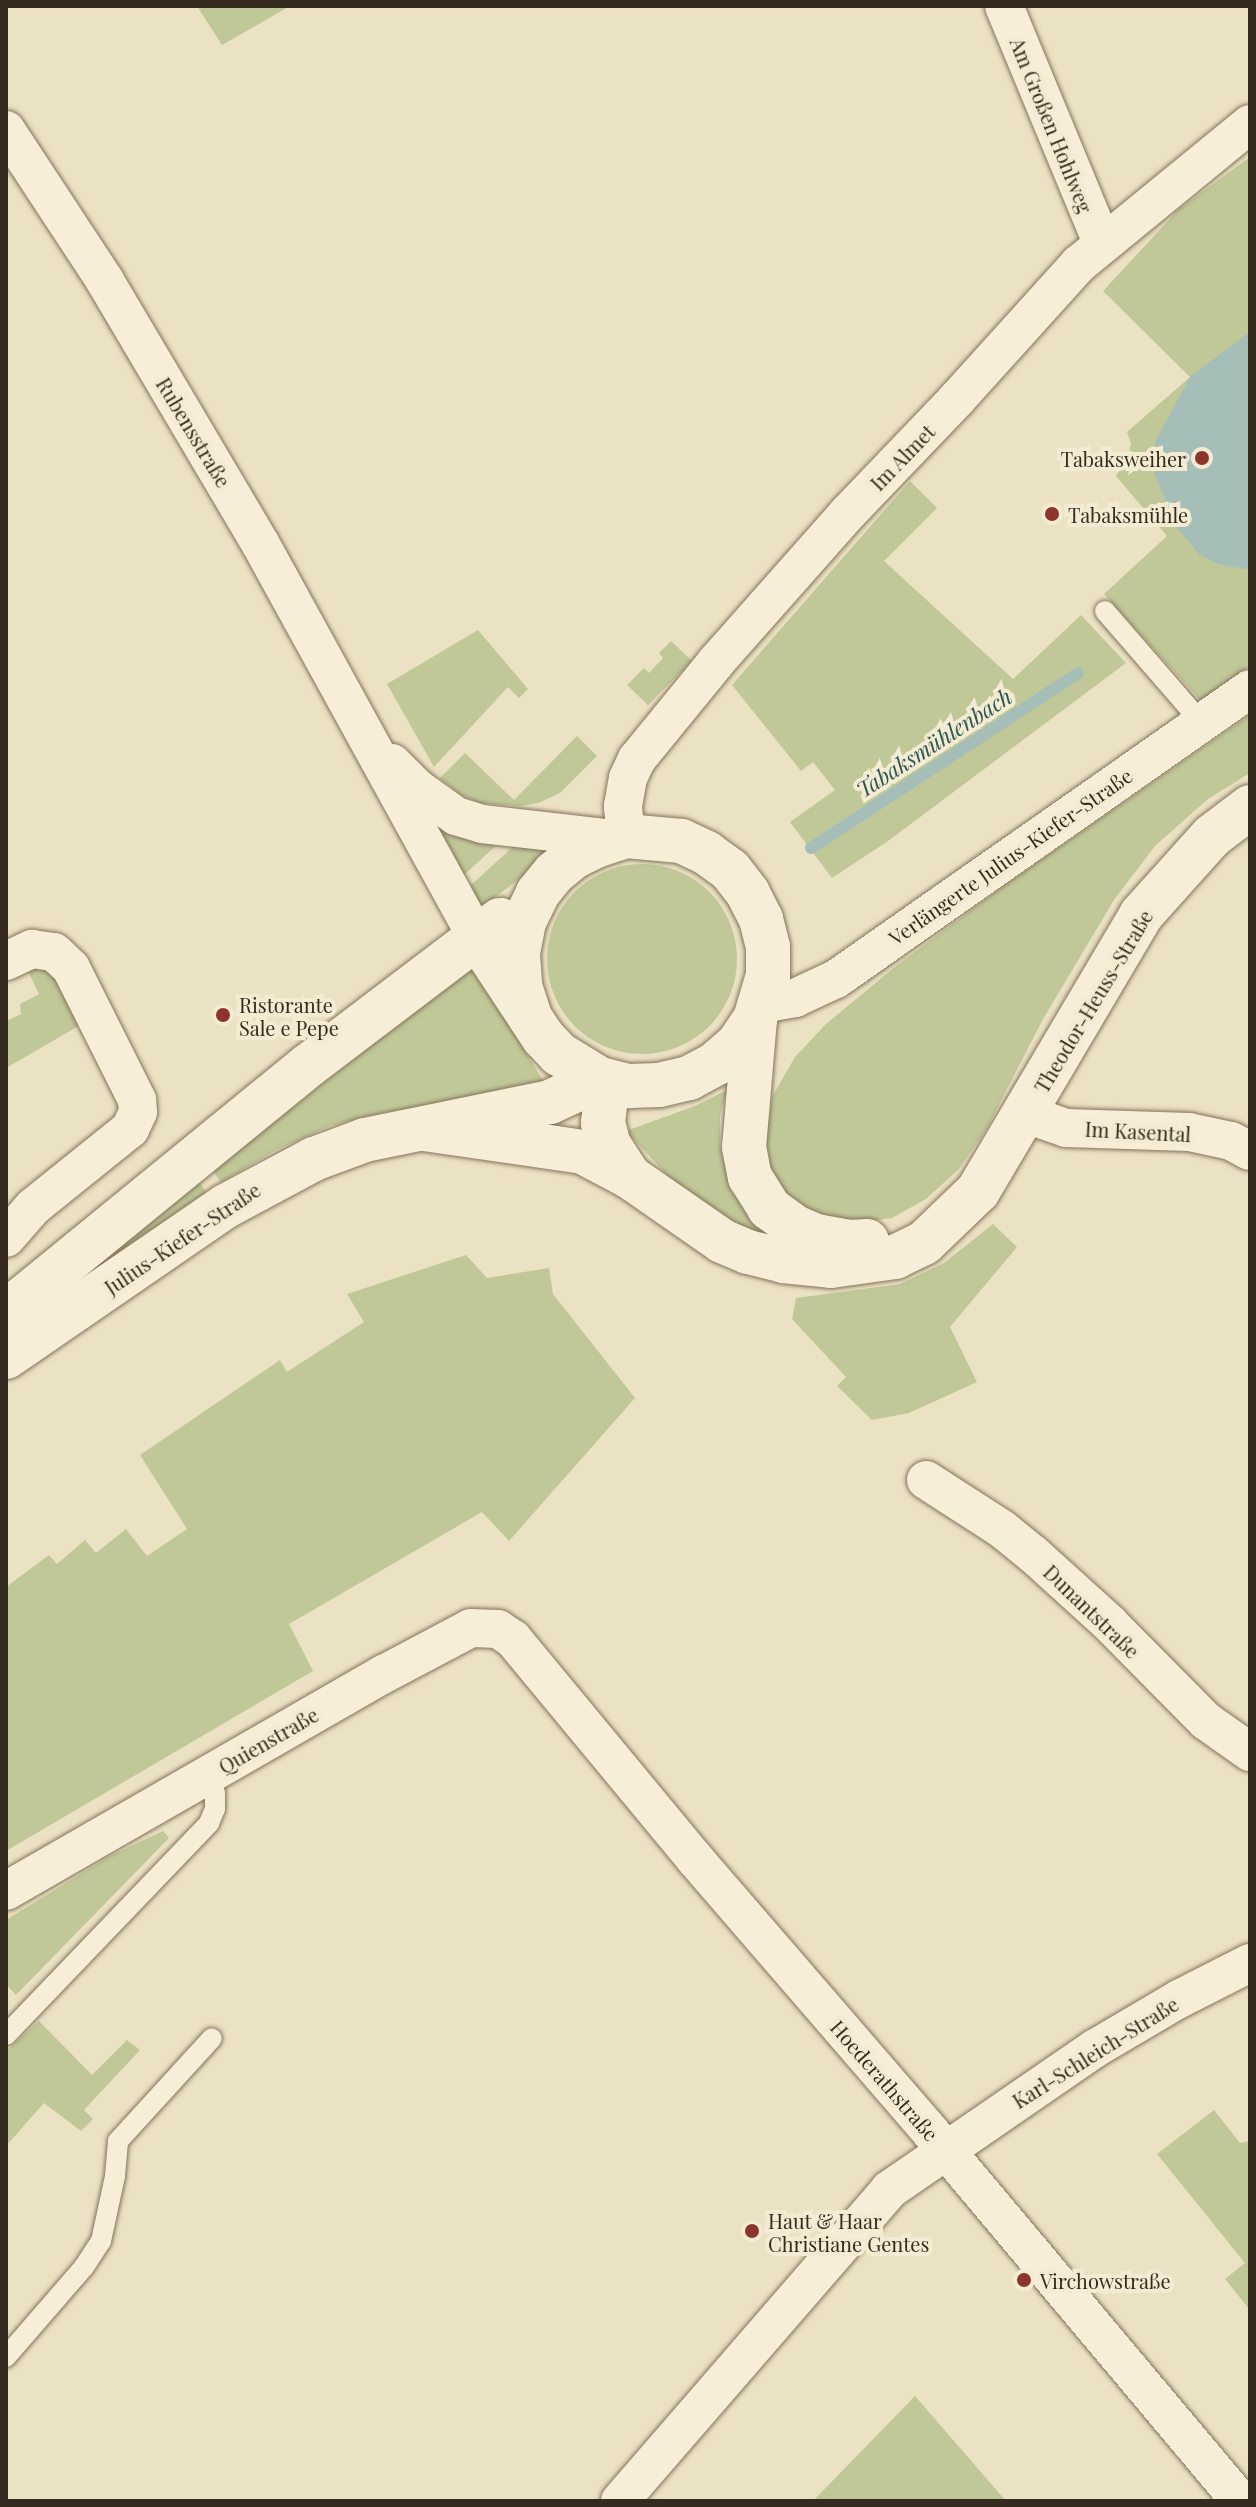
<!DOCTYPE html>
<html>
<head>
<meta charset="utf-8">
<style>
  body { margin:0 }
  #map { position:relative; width:1256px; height:2507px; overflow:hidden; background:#ebe1c3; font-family:"Playfair Display",serif }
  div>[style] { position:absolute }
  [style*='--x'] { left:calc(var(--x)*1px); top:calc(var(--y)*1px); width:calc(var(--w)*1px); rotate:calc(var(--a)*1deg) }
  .green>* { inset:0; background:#c0c898 }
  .round { border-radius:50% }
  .water>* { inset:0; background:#a5beb8 }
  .stream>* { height:12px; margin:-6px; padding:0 6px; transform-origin:6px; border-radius:6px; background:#a5beb8 }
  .roads { filter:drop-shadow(0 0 2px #84735b) drop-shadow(0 0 2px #84735b) }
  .service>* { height:20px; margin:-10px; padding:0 10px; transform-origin:10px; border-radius:10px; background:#f6eed6 }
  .minor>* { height:38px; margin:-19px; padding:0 19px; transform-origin:19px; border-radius:19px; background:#f6eed6 }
  .tertiary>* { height:44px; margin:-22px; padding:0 22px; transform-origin:22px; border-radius:22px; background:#f6eed6 }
  .dots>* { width:22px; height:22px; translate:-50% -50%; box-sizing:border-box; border:4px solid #f3ebd2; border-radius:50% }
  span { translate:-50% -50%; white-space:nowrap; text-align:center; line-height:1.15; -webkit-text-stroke:8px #f3ebd2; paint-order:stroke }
  .street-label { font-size:20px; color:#352a1e }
  .poi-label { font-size:20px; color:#352a1e }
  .right { translate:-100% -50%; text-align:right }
  .left { translate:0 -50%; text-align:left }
  .water-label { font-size:22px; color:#2e5453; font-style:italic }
  .frame { position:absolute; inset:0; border:8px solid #352a1e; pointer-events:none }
</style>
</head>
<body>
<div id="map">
  <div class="green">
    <div style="clip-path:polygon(197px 6px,290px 6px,222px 45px)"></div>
    <div style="clip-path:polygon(1250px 157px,1250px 667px,1201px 701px,1104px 594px,1167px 536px,1116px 476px,1128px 456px,1131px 443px,1127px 432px,1190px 377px,1103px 291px,1179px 209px)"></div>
    <div style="clip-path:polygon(910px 481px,937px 508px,884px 561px,1013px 679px,1081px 615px,1126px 663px,888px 841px,832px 878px,790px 822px,835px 790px,813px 762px,801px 771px,732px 685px)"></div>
    <div style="clip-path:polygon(478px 630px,528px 689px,519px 698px,508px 687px,434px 767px,387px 684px)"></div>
    <div style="clip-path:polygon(671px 641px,692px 661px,648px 705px,627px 685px,644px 668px,649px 673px,663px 658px,659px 653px)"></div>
    <div style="clip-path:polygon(1250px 715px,1250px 773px,1208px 799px,1155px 846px,1114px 900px,1042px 1021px,986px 1130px,959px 1169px,926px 1199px,892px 1218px,854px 1223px,821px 1217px,780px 1193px,770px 1169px,766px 1135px,772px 1097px,795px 1057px,826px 1024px,896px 966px,1008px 883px)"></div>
    <div style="clip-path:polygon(577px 736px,597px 756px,560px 793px,538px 803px,520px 806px,480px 803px,460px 794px,440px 778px,465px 753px,514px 800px)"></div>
    <div style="clip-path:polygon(446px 827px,499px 843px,464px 875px,443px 838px,442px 831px)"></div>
    <div style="clip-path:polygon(517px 843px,557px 851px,482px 907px,470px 886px)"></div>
    <div class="round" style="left:547px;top:864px;width:190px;height:190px"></div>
    <div style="clip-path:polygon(51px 965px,89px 1020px,6px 1068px,6px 1021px,21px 1014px,20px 1004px,39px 994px,26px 967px)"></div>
    <div style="clip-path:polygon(468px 970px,477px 972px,547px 1087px,376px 1114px,330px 1126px,276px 1150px,221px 1182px,212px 1170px)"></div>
    <div style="clip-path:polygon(727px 1090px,720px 1116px,720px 1146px,731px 1191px,777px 1247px,692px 1202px,626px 1131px,695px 1106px)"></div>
    <div style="clip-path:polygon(197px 1179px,206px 1192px,115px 1256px,110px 1250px)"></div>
    <div style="clip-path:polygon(993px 1224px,1017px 1247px,950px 1327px,977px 1382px,909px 1413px,872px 1420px,837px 1386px,846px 1377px,792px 1319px,796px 1298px,900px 1284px,944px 1263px)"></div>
    <div style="clip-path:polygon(466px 1255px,487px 1278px,549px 1268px,553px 1294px,635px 1398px,509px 1541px,482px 1512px,289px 1624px,313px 1671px,6px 1851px,6px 1587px,49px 1555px,57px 1564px,85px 1540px,96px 1553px,126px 1529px,147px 1556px,187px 1529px,140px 1455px,280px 1360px,287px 1372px,364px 1322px,347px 1294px)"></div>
    <div style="clip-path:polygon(163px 1831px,169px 1838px,16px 1995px,6px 1984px,6px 1920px,110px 1856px)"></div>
    <div style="clip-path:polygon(39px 2021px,92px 2075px,127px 2040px,140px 2050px,84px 2110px,93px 2119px,81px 2131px,44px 2103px,6px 2146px,6px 2051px)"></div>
    <div style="clip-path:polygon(1214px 2110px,1240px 2143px,1250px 2141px,1250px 2310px,1225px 2279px,1245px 2263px,1157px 2154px)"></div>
    <div style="clip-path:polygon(915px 2396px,1006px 2501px,813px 2501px)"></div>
  </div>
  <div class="water">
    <div style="clip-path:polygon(1250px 332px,1250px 569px,1245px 569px,1218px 564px,1200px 555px,1177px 528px,1155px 475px,1155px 442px,1190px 377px)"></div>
  </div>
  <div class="stream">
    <div style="--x:811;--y:848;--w:319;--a:-33.2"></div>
  </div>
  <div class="roads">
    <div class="service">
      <div style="--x:1105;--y:611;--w:148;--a:49.1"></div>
      <div style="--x:6;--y:2035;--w:294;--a:-46.2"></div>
      <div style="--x:209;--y:1823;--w:15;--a:-67"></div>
      <div style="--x:215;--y:1809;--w:16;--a:-90"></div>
      <div style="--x:215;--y:1793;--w:19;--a:-118"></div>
      <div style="--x:6;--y:2357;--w:119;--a:-49.1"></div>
      <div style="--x:84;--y:2267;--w:31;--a:-57"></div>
      <div style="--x:101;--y:2241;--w:66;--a:-77.8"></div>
      <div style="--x:115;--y:2176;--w:35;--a:-85"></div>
      <div style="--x:118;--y:2141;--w:139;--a:-47.6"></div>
    </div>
    <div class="minor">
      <div style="--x:1004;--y:6;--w:256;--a:67.5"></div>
      <div style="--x:6;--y:130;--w:181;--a:56.7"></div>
      <div style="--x:105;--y:281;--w:304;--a:59.4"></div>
      <div style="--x:260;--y:543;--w:450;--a:61.2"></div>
      <div style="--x:392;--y:763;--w:35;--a:45"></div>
      <div style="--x:417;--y:788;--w:48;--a:35.7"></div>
      <div style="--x:456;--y:816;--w:27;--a:17"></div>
      <div style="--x:482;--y:824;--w:132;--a:6.5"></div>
      <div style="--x:626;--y:836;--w:30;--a:-96"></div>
      <div style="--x:623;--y:806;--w:28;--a:-80"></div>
      <div style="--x:628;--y:778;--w:21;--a:-65"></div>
      <div style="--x:637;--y:759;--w:125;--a:-50.8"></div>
      <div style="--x:716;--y:662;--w:199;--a:-48.5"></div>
      <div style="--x:848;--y:513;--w:158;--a:-46.3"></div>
      <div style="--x:957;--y:399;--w:182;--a:-47.9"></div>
      <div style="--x:1079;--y:264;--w:221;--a:-39.3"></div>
      <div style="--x:6;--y:961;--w:29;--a:-25"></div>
      <div style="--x:32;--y:949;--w:22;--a:8"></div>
      <div style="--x:54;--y:952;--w:23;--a:43"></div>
      <div style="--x:71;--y:968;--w:148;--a:63.4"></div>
      <div style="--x:137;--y:1100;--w:12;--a:85"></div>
      <div style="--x:138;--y:1112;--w:19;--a:115"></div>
      <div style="--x:130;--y:1129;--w:124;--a:141.2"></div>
      <div style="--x:33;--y:1207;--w:41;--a:131.1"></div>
      <div style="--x:761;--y:1004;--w:35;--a:-10"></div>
      <div style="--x:795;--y:998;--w:45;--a:-24.9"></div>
      <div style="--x:836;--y:979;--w:505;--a:-35.01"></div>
      <div style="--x:1026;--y:1114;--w:42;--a:19.3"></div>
      <div style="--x:1066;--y:1128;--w:123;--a:1.9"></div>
      <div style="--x:1189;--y:1132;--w:43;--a:12.1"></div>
      <div style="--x:1231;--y:1141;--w:21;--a:28"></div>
      <div style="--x:926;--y:1480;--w:90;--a:32.8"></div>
      <div style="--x:1002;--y:1529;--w:40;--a:39"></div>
      <div style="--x:1033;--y:1554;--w:103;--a:42.2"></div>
      <div style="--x:1109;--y:1623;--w:138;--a:45.3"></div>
      <div style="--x:1206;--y:1721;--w:54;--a:35.2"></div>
      <div style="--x:6;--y:1891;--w:436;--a:-29.9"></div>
      <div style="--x:384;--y:1674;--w:98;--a:-27.9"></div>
      <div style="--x:471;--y:1628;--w:27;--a:2"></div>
      <div style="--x:498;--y:1629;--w:18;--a:34"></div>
      <div style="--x:513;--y:1639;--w:286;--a:50.4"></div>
      <div style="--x:695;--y:1859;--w:357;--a:49.2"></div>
      <div style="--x:928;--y:2129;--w:486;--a:50"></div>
      <div style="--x:620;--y:2501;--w:411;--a:-49.1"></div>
      <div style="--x:889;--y:2190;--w:249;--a:-34.5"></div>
      <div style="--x:1094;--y:2049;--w:99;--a:-30.5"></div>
      <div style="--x:1179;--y:1999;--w:80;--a:-26.9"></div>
    </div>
    <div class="tertiary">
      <div style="--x:477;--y:937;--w:120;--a:56.6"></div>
      <div style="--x:543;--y:1037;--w:23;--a:47"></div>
      <div style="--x:559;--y:1054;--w:48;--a:31.4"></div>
      <div style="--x:600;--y:1079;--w:30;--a:14"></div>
      <div style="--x:629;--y:1086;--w:30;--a:-2"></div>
      <div style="--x:659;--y:1085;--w:31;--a:-13"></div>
      <div style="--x:689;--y:1078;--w:30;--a:-28"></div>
      <div style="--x:715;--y:1064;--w:30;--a:-41"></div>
      <div style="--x:738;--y:1044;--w:30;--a:-56"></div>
      <div style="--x:755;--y:1019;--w:46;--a:-73.5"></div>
      <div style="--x:768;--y:975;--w:28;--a:-90"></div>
      <div style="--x:768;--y:947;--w:29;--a:-104"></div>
      <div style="--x:761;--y:919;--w:29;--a:-117"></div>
      <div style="--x:748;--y:893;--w:29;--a:-128"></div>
      <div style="--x:730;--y:870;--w:29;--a:-144"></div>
      <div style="--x:707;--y:853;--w:29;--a:-155"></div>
      <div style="--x:681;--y:841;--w:55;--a:-174.8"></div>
      <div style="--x:626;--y:836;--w:29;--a:162"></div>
      <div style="--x:598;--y:845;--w:25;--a:154"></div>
      <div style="--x:575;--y:856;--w:27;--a:141"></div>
      <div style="--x:554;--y:873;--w:26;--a:129"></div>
      <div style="--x:538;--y:893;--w:32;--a:116"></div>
      <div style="--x:524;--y:922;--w:33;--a:101"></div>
      <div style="--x:518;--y:954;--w:32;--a:86"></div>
      <div style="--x:520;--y:986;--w:33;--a:72"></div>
      <div style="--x:755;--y:1019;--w:128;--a:94.9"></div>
      <div style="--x:744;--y:1147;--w:31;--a:79"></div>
      <div style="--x:750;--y:1177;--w:36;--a:58"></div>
      <div style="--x:769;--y:1208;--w:32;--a:36"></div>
      <div style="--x:795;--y:1227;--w:23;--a:23"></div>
      <div style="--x:816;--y:1236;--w:34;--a:10"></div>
      <div style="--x:849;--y:1242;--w:18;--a:-3"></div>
      <div style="--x:608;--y:1081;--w:42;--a:96.8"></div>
      <div style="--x:603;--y:1123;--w:23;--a:75"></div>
      <div style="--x:609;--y:1145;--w:38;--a:57"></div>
      <div style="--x:424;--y:1129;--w:161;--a:8.2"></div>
      <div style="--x:583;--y:1152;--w:53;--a:28"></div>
      <div style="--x:630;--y:1177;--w:112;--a:34.8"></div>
      <div style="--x:722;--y:1241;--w:28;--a:23"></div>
      <div style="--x:748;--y:1252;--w:36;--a:14"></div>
      <div style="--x:783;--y:1261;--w:48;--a:5.9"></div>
      <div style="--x:831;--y:1266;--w:65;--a:-8"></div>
      <div style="--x:895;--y:1257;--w:32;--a:-26"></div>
      <div style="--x:924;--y:1243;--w:75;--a:-43.9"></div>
      <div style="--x:978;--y:1191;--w:321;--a:-59.4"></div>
      <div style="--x:1141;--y:915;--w:106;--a:-48.1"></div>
      <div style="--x:1212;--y:836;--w:48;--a:-37.3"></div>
      <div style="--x:6;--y:1312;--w:391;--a:-39.2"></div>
      <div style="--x:309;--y:1065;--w:240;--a:-37.2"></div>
      <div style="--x:6;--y:1357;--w:267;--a:-34.5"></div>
      <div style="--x:226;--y:1206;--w:100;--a:-28.1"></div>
      <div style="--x:314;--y:1159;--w:54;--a:-20.4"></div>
      <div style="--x:365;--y:1140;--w:189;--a:-11.6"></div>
      <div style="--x:550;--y:1102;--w:55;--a:-24.7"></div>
    </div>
  </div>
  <div class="dots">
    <div style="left:1202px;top:458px;background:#8f332f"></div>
    <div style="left:1052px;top:514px;background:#8f332f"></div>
    <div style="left:223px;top:1015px;background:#8f332f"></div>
    <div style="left:752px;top:2231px;background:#8f332f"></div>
    <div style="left:1024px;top:2280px;background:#8f332f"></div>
  </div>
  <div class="street-label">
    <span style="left:1052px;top:125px;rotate:68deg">Am Großen Hohlweg</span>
    <span style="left:194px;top:432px;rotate:59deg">Rubensstraße</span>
    <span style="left:902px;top:457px;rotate:-46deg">Im Almet</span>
    <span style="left:1010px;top:856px;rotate:-35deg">Verlängerte Julius-Kiefer-Straße</span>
    <span style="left:1093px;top:1001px;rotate:-59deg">Theodor-Heuss-Straße</span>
    <span style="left:1138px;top:1131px;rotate:3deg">Im Kasental</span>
    <span style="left:182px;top:1238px;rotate:-34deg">Julius-Kiefer-Straße</span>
    <span style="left:1092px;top:1611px;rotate:44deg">Dunantstraße</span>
    <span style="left:268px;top:1740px;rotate:-30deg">Quienstraße</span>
    <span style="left:1095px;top:2052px;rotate:-32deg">Karl-Schleich-Straße</span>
    <span style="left:885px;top:2080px;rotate:49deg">Hoederathstraße</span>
  </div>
  <div class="poi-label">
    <span class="right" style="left:1186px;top:458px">Tabaksweiher</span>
    <span class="left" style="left:1068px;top:514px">Tabaksmühle</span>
    <span class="left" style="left:239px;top:1016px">Ristorante<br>Sale e Pepe</span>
    <span class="left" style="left:768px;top:2232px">Haut &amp; Haar<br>Christiane Gentes</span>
    <span class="left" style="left:1040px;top:2280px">Virchowstraße</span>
  </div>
  <div class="water-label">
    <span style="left:934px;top:743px;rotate:-33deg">Tabaksmühlenbach</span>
  </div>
  <div class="frame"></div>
</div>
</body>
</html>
